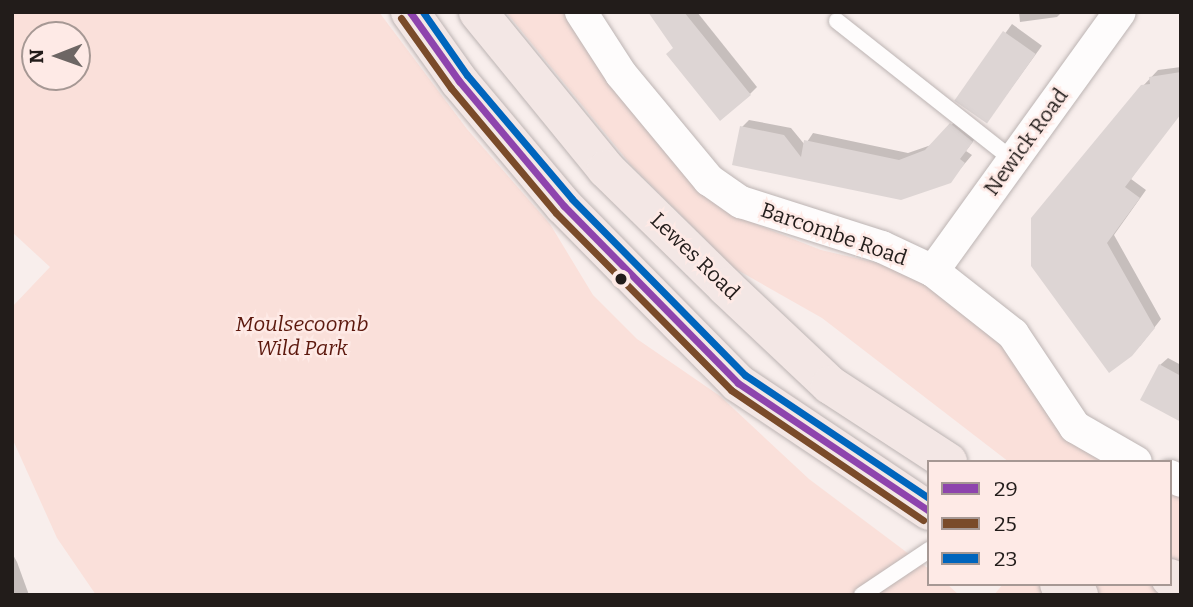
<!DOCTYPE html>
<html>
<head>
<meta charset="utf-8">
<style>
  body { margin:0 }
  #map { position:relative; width:1193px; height:607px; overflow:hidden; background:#f8eeec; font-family:Bitter,serif }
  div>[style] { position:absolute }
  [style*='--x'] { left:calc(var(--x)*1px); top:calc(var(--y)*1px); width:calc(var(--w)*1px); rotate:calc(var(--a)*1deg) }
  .green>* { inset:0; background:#fae0da }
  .shadow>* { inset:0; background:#0003; transform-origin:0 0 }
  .building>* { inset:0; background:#ddd5d4; transform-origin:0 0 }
  .roads { filter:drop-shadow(0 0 2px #bcb4b3) drop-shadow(0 0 2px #bcb4b3) }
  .service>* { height:16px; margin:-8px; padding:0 8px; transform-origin:8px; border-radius:8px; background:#fefcfc }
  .minor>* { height:32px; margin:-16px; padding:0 16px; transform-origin:16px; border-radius:16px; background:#fefcfc }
  .primary>* { height:38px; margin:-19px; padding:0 19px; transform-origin:19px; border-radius:19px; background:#f3e7e5 }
  .bus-1>* { height:7px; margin:-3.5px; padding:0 3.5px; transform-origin:3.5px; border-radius:3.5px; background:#8e44ad }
  .bus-2>* { height:7px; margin:-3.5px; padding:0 3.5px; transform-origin:3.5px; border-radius:3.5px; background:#7a4b2a }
  .bus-3>* { height:7px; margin:-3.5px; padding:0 3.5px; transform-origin:3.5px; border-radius:3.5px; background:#0065bd }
  .dots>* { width:19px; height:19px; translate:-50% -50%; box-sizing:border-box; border:4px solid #feeae6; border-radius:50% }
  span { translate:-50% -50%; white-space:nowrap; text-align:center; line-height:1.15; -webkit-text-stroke:5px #feeae6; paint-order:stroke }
  .street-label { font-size:21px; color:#221c1a }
  .park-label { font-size:21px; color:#5c180d; font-style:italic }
  .frame { position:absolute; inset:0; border:14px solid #221c1a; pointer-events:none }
  .legend { position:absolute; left:927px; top:460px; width:245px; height:126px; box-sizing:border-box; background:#feeae6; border:2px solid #a69894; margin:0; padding:9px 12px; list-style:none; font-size:21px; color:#221c1a }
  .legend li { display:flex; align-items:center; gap:14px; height:35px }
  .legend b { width:35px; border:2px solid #a69894 }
  .north { position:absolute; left:21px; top:21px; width:70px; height:70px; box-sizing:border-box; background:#feeae6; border:2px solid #a69894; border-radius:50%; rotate:269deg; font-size:19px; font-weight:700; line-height:28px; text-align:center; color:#221c1a }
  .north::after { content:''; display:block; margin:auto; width:24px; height:32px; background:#6d6664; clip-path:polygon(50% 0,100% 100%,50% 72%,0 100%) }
</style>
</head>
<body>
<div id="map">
  <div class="green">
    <div style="clip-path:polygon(evenodd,12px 12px,379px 12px,467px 129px,550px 224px,593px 295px,637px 339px,720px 396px,809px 479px,929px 569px,929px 584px,947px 584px,959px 595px,96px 595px,57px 538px,12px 438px,12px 307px,50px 267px,12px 232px,12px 12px,35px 35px,77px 35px,77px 77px,35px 77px,35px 35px)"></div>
    <div style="clip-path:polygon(506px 12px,566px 12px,667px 155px,721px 204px,760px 226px,821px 250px,894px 267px,930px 282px,1000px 338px,1064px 437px,1102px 462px,1009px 462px,822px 318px,734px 268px,631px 165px)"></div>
    <div style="clip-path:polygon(1170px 490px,1181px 494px,1181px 595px,994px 595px,1003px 584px,1170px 584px)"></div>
  </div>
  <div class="shadow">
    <div style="clip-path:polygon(650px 12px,697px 12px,757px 87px,750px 94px,675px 48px)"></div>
    <div style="clip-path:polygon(1019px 12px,1062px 12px,1057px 17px,1020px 22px)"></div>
    <div style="left:1012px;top:24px;width:37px;height:94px;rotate:36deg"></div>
    <div style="clip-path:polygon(1181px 67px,1181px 107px,1131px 179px,1146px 190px,1114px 235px,1161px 319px,1140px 346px,1037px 270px,1142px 87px,1158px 70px)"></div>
    <div style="clip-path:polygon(959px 117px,979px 133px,966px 151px,972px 155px,950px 181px,734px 163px,742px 127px,749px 120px,791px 128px,805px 145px,813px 133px,908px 153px,934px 144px)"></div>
    <div style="clip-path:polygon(1168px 358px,1181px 365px,1181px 415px,1160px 365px)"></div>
    <div style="clip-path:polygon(12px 553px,17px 562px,29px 595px,12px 595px)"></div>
  </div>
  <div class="building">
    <div style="clip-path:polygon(648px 12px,684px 12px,751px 95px,720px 121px,666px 54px,673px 48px)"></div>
    <div style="left:1003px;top:31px;width:40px;height:85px;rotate:35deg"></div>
    <div style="clip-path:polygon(1181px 72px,1181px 114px,1125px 187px,1140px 198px,1107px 243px,1155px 328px,1132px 356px,1109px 373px,1031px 266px,1031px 218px,1141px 85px,1150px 84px,1149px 77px)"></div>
    <div style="clip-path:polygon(950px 123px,973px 142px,960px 159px,965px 163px,951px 183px,901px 200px,732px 165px,740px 126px,784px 135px,801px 157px,804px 140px,899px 160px,925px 150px)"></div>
    <div style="clip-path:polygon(1159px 364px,1181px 376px,1181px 422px,1140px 400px)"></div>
  </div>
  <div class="roads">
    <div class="service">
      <div style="--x:837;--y:21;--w:224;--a:38.3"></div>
      <div style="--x:862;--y:595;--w:81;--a:-33.9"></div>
    </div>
    <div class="minor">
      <div style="--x:581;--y:12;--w:74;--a:57.2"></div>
      <div style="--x:621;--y:74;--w:138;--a:50.3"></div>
      <div style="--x:709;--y:180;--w:39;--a:35"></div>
      <div style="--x:741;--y:202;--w:148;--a:17.7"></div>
      <div style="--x:882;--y:247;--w:56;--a:25.2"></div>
      <div style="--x:933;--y:271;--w:102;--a:38.2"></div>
      <div style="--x:1013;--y:334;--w:112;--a:56.3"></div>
      <div style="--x:1075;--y:427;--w:70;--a:29.8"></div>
      <div style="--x:933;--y:271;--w:319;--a:-54.2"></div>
      <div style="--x:1170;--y:476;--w:12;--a:24"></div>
    </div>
    <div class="primary">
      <div style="--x:410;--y:12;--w:85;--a:54.6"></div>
      <div style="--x:459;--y:81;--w:163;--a:50"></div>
      <div style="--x:564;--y:206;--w:248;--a:45.5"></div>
      <div style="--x:738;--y:383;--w:230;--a:33.8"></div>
      <div style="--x:478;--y:12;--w:203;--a:50.8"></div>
      <div style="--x:606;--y:169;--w:168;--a:44.5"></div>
      <div style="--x:726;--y:287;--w:143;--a:43.3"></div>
      <div style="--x:830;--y:385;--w:141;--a:33.1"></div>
      <div style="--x:1170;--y:578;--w:12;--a:24"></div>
      <div style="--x:1059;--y:584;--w:23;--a:29"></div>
    </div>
  </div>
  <div class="bus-1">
    <div style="--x:410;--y:12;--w:85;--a:54.6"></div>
    <div style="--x:459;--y:81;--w:163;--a:50"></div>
    <div style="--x:564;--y:206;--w:248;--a:45.5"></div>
    <div style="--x:738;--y:383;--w:230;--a:33.8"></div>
  </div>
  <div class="bus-2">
    <div style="--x:401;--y:18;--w:86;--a:54.5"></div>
    <div style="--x:451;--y:88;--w:163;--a:50"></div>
    <div style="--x:556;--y:213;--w:249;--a:45.3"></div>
    <div style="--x:731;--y:390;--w:232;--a:34.1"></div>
  </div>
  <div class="bus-3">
    <div style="--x:423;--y:12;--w:77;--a:55.1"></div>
    <div style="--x:467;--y:75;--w:162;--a:49.7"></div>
    <div style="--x:572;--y:199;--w:247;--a:45.5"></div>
    <div style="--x:745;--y:375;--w:221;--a:33.8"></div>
  </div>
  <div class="dots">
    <div style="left:621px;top:279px;background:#221c1a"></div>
  </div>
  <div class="street-label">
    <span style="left:1026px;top:142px;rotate:-54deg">Newick Road</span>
    <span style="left:834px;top:234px;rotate:19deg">Barcombe Road</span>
    <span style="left:695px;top:256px;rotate:44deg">Lewes Road</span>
  </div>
  <div class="park-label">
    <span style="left:302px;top:336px">Moulsecoomb<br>Wild Park</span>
  </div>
  <div class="frame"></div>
  <ul class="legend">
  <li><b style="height:9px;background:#8e44ad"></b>29</li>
  <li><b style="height:9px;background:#7a4b2a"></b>25</li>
  <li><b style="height:9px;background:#0065bd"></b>23</li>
  </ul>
  <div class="north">N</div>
</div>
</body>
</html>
